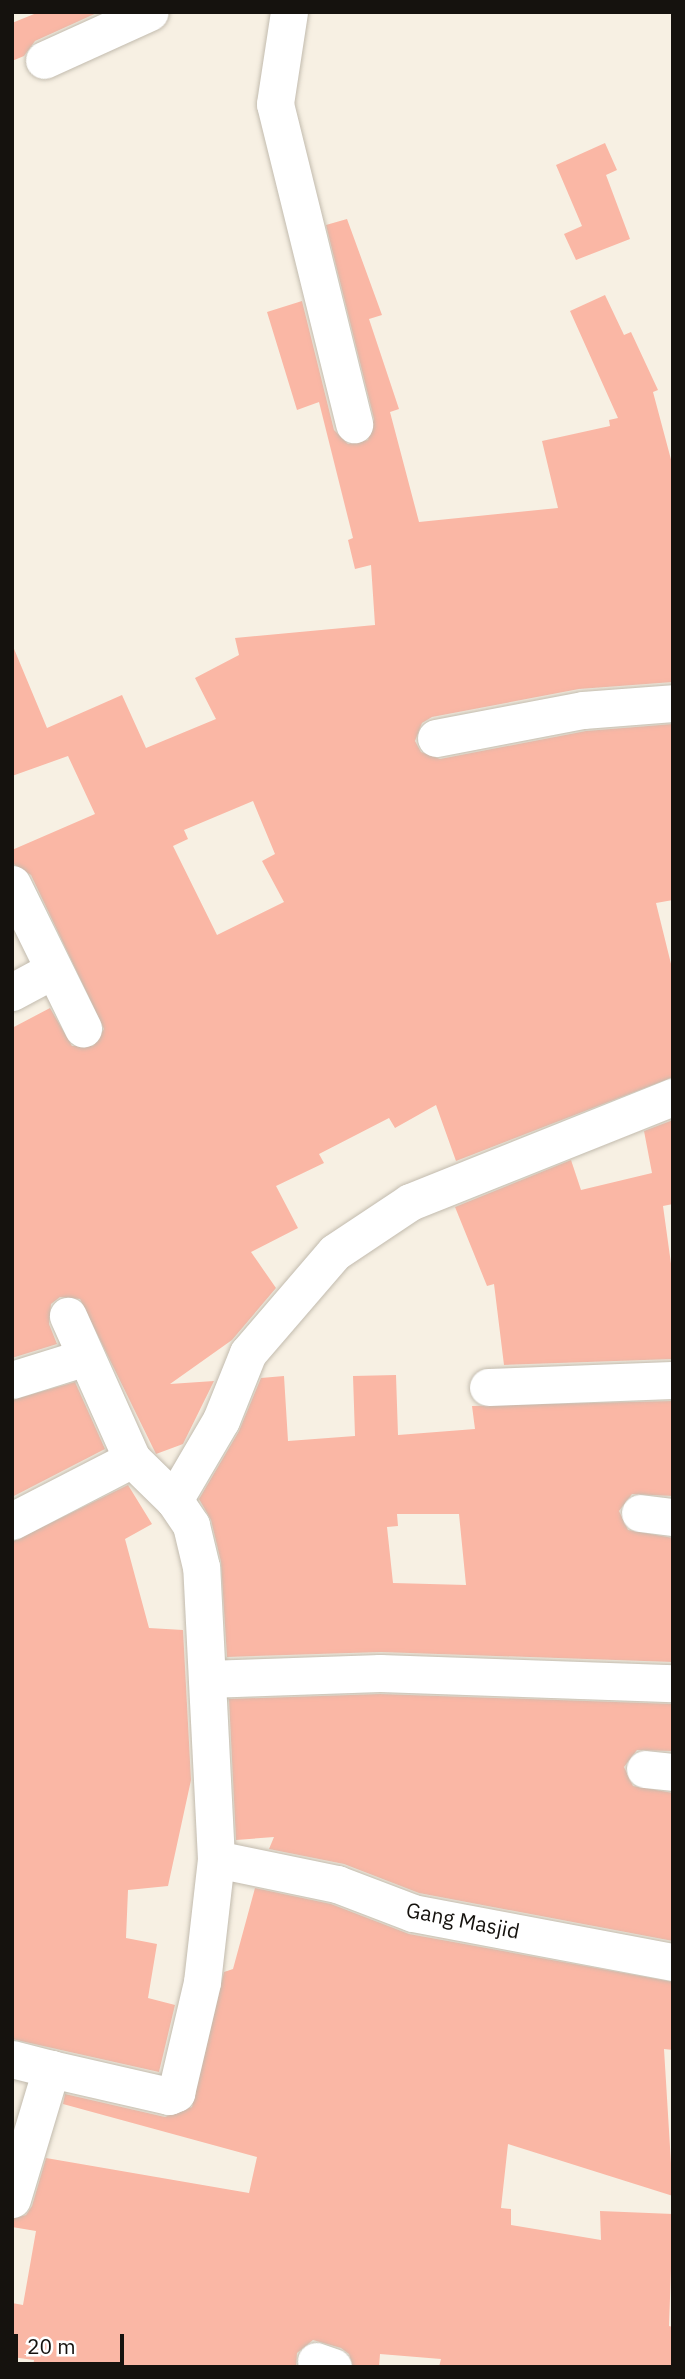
<!DOCTYPE html>
<html>
<head>
<meta charset="utf-8">
<style>
  body { margin:0 }
  #map { position:relative; width:685px; height:2379px; overflow:hidden; background:#f7f0e3; font-family:"IBM Plex Sans",sans-serif }
  div>[style] { position:absolute }
  [style*='--x'] { left:calc(var(--x)*1px); top:calc(var(--y)*1px); width:calc(var(--w)*1px); rotate:calc(var(--a)*1deg) }
  .building>* { inset:0; background:#fab7a5 }
  .roads { filter:drop-shadow(0 0 2px #c2bbae) drop-shadow(0 0 2px #c2bbae) }
  .minor>* { height:37px; margin:-18.5px; padding:0 18.5px; transform-origin:18.5px; border-radius:18.5px; background:#fff }
  span { translate:-50% -50%; white-space:nowrap; text-align:center; line-height:1.15; -webkit-text-stroke:5px #fff; paint-order:stroke }
  .street-label { font-size:21px; color:#15120e }
  .frame { position:absolute; inset:0; border:14px solid #15120e; pointer-events:none }
  .scale { position:absolute; left:14px; top:2334px; width:110px; height:32px; box-sizing:border-box; border:4px solid #15120e; border-top:0; padding-left:9px; font-size:21px; line-height:24px; white-space:nowrap; color:#15120e; -webkit-text-stroke:5px #fff; paint-order:stroke }
</style>
</head>
<body>
<div id="map">
  <div class="building">
    <div style="clip-path:polygon(39px 12px,99px 12px,35px 41px,24px 56px,12px 61px,12px 23px)"></div>
    <div style="clip-path:polygon(605px 143px,617px 170px,606px 175px,630px 239px,576px 260px,564px 234px,582px 226px,556px 165px)"></div>
    <div style="clip-path:polygon(evenodd,347px 219px,382px 315px,369px 319px,399px 409px,390px 412px,419px 522px,558px 508px,542px 441px,610px 426px,609px 420px,618px 418px,570px 311px,605px 295px,624px 335px,631px 332px,658px 390px,653px 392px,673px 467px,673px 682px,579px 689px,432px 717px,422px 723px,415px 741px,421px 752px,440px 759px,586px 731px,673px 724px,673px 900px,656px 903px,673px 972px,673px 1077px,456px 1161px,436px 1105px,395px 1128px,389px 1118px,319px 1154px,324px 1163px,276px 1186px,298px 1228px,251px 1252px,276px 1288px,232px 1340px,170px 1384px,214px 1381px,183px 1444px,156px 1454px,80px 1299px,60px 1297px,51px 1304px,49px 1324px,57px 1344px,12px 1358px,12px 1028px,50px 1008px,72px 1046px,93px 1046px,104px 1029px,31px 875px,12px 863px,12px 850px,95px 814px,68px 756px,12px 776px,12px 644px,47px 728px,122px 695px,146px 748px,216px 719px,195px 678px,239px 655px,235px 638px,375px 625px,371px 565px,355px 569px,348px 540px,353px 538px,319px 402px,297px 410px,267px 312px,302px 301px,334px 430px,348px 444px,368px 440px,374px 419px,326px 225px,347px 219px,253px 801px,275px 854px,262px 861px,284px 902px,217px 935px,173px 846px,188px 839px,184px 830px,253px 801px)"></div>
    <div style="clip-path:polygon(673px 1120px,673px 1204px,663px 1206px,673px 1278px,673px 1359px,504px 1365px,494px 1284px,487px 1286px,455px 1207px,571px 1160px,581px 1190px,652px 1173px,644px 1131px)"></div>
    <div style="clip-path:polygon(evenodd,396px 1375px,398px 1435px,475px 1429px,472px 1406px,673px 1401px,673px 1496px,632px 1494px,619px 1511px,628px 1530px,673px 1538px,673px 1662px,381px 1652px,227px 1657px,221px 1562px,211px 1520px,199px 1499px,239px 1431px,261px 1378px,284px 1376px,288px 1441px,355px 1436px,353px 1376px,396px 1375px,397px 1514px,459px 1514px,466px 1585px,393px 1583px,387px 1527px,398px 1526px,397px 1514px)"></div>
    <div style="clip-path:polygon(75px 1382px,105px 1449px,12px 1497px,12px 1400px)"></div>
    <div style="clip-path:polygon(128px 1485px,152px 1524px,125px 1539px,149px 1628px,183px 1630px,191px 1780px,168px 1886px,128px 1890px,126px 1938px,157px 1944px,148px 1998px,175px 2005px,159px 2072px,12px 2039px,12px 1542px)"></div>
    <div style="clip-path:polygon(380px 1694px,673px 1704px,673px 1751px,637px 1750px,624px 1767px,633px 1786px,673px 1793px,673px 1941px,419px 1893px,344px 1864px,269px 1849px,274px 1837px,236px 1840px,229px 1699px)"></div>
    <div style="clip-path:polygon(255px 1888px,331px 1904px,409px 1934px,673px 1982px,673px 2050px,664px 2049px,673px 2196px,508px 2144px,501px 2208px,511px 2209px,511px 2225px,601px 2240px,600px 2211px,673px 2214px,669px 2326px,673px 2327px,673px 2367px,439px 2367px,441px 2359px,380px 2354px,379px 2367px,353px 2367px,349px 2354px,341px 2348px,313px 2340px,297px 2353px,296px 2367px,33px 2367px,34px 2360px,12px 2357px,12px 2303px,23px 2305px,36px 2231px,12px 2227px,12px 2219px,26px 2215px,32px 2206px,46px 2158px,249px 2193px,257px 2157px,63px 2104px,65px 2094px,165px 2117px,192px 2107px,224px 1972px,233px 1969px)"></div>
  </div>
  <div class="roads">
    <div class="minor">
      <div style="--x:289;--y:12;--w:93;--a:98.7"></div>
      <div style="--x:275;--y:104;--w:330;--a:76.1"></div>
      <div style="--x:44;--y:60;--w:116;--a:-24.4"></div>
      <div style="--x:436;--y:738;--w:150;--a:-10.8"></div>
      <div style="--x:583;--y:710;--w:90;--a:-4.4"></div>
      <div style="--x:12;--y:884;--w:161;--a:63.8"></div>
      <div style="--x:12;--y:992;--w:44;--a:-28.3"></div>
      <div style="--x:12;--y:1380;--w:77;--a:-17.3"></div>
      <div style="--x:488;--y:1387;--w:185;--a:-2.2"></div>
      <div style="--x:174;--y:1500;--w:93;--a:-59.6"></div>
      <div style="--x:221;--y:1420;--w:72;--a:-68.1"></div>
      <div style="--x:248;--y:1353;--w:133;--a:-49.3"></div>
      <div style="--x:335;--y:1252;--w:90;--a:-33.7"></div>
      <div style="--x:410;--y:1202;--w:283;--a:-21.8"></div>
      <div style="--x:640;--y:1513;--w:33;--a:7"></div>
      <div style="--x:12;--y:1521;--w:135;--a:-27.3"></div>
      <div style="--x:207;--y:1679;--w:173;--a:-2"></div>
      <div style="--x:380;--y:1673;--w:293;--a:2"></div>
      <div style="--x:645;--y:1769;--w:28;--a:6"></div>
      <div style="--x:216;--y:1859;--w:124;--a:11.7"></div>
      <div style="--x:337;--y:1884;--w:81;--a:20.9"></div>
      <div style="--x:413;--y:1913;--w:265;--a:10.7"></div>
      <div style="--x:12;--y:2059;--w:40;--a:14.4"></div>
      <div style="--x:12;--y:2199;--w:136;--a:-73.3"></div>
      <div style="--x:51;--y:2069;--w:121;--a:12.9"></div>
      <div style="--x:169;--y:2096;--w:8;--a:-23"></div>
      <div style="--x:176;--y:2093;--w:114;--a:-76.8"></div>
      <div style="--x:202;--y:1982;--w:124;--a:-83.5"></div>
      <div style="--x:216;--y:1859;--w:292;--a:-92.9"></div>
      <div style="--x:201;--y:1567;--w:43;--a:-103.4"></div>
      <div style="--x:191;--y:1525;--w:30;--a:-124"></div>
      <div style="--x:174;--y:1500;--w:59;--a:-135.7"></div>
      <div style="--x:132;--y:1459;--w:157;--a:-114.1"></div>
      <div style="--x:316;--y:2361;--w:18;--a:19"></div>
    </div>
  </div>
  <div class="street-label">
    <span style="left:463px;top:1920px;rotate:11deg">Gang Masjid</span>
  </div>
  <div class="frame"></div>
  <div class="scale">20 m</div>
</div>
</body>
</html>
